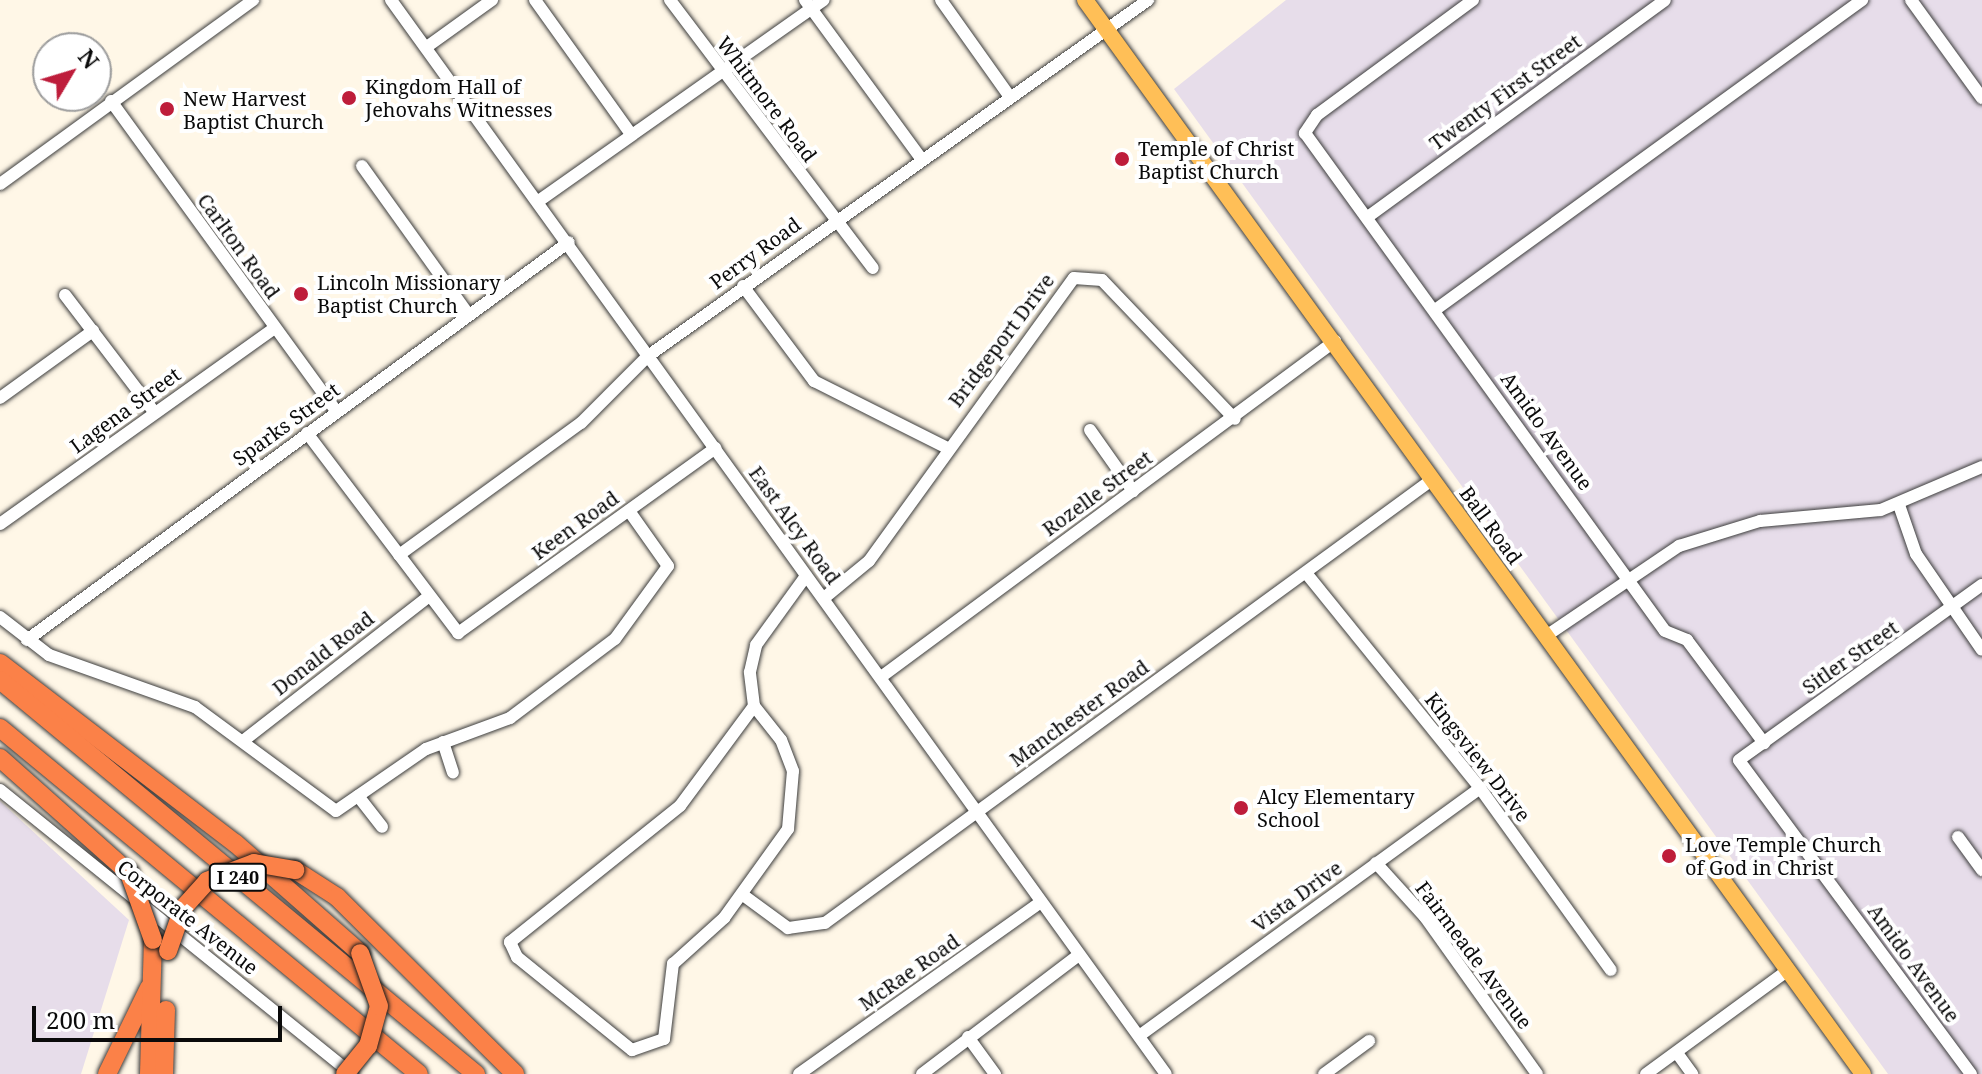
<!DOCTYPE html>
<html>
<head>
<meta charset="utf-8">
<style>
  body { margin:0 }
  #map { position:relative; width:1982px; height:1074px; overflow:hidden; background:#fff7e7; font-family:"Noto Serif",serif }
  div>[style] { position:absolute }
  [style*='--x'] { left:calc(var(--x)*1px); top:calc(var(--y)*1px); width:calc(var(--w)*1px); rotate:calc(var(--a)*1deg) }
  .industrial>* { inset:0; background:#e7ddea }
  .roads { filter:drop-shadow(0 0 2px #3d3d3d) drop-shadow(0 0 2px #3d3d3d) }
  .minor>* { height:12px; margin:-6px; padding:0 6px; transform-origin:6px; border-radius:6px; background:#fff }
  .major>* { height:16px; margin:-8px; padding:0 8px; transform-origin:8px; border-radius:8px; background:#ffbf57 }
  .highway>* { height:18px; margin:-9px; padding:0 9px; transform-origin:9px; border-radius:9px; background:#fb8148 }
  .bridges { filter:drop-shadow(0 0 2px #1b1b1b) drop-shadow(0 0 2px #1b1b1b) }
  .highway-bridge>* { height:18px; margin:-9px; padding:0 9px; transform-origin:9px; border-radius:9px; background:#fb8148 }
  .dots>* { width:22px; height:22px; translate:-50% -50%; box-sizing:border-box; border:4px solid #fff; border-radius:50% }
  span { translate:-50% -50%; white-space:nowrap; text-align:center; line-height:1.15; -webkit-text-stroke:8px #fff; paint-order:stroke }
  .shield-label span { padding:2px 6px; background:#fff; border:2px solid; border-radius:6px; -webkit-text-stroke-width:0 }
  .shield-label { font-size:18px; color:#0a0a0a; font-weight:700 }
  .poi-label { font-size:20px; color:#0a0a0a }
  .left { translate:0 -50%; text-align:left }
  .street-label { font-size:20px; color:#0a0a0a }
  .north { position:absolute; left:32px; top:32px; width:80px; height:80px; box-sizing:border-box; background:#fff; border:2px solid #9d9d9d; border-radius:50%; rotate:52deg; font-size:22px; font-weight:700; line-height:32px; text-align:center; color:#0a0a0a }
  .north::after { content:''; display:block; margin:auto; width:28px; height:36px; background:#be1d3b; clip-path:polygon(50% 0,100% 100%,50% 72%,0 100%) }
  .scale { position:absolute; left:32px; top:1006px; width:250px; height:36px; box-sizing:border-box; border:4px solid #0a0a0a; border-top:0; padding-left:10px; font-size:24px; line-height:28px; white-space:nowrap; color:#0a0a0a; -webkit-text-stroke:6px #fff; paint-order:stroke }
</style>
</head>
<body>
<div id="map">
  <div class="industrial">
    <div style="clip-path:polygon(1286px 0,1982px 0,1982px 1074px,1888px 1074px,1174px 89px)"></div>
    <div style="clip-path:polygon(0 801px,129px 920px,81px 1074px,0 1074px)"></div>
  </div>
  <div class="roads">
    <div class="minor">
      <div style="--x:391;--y:0;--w:1324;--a:54.19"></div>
      <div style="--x:535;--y:0;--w:165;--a:54.4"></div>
      <div style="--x:670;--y:0;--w:336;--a:52.9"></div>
      <div style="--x:805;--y:0;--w:198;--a:53.8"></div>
      <div style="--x:941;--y:0;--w:119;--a:54.6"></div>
      <div style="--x:1473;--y:0;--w:194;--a:143.6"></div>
      <div style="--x:1317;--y:115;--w:22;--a:124"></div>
      <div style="--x:1305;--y:133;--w:614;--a:54.14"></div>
      <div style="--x:1665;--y:631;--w:24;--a:22"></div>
      <div style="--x:1687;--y:640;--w:129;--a:53.2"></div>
      <div style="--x:1911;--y:0;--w:121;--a:54.1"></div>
      <div style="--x:428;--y:46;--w:79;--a:-35.7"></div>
      <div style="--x:111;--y:101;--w:384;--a:54"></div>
      <div style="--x:362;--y:166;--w:182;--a:54.4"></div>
      <div style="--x:0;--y:184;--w:313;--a:-36"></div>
      <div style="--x:540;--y:200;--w:347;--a:-35.2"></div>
      <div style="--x:1369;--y:216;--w:366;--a:-36.1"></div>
      <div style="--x:743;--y:286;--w:119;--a:53.2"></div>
      <div style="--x:814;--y:381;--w:149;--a:26.7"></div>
      <div style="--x:65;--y:295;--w:147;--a:52.7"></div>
      <div style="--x:1435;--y:310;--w:528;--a:-35.98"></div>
      <div style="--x:0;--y:398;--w:115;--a:-35.8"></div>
      <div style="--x:1090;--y:430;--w:75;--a:54.8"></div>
      <div style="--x:307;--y:433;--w:251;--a:52.9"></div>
      <div style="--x:458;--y:633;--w:317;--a:-35.7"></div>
      <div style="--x:1899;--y:505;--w:52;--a:70.9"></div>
      <div style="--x:1916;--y:554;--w:116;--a:55.5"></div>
      <div style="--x:0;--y:524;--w:335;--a:-35.5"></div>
      <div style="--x:399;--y:555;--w:225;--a:-36"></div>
      <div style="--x:581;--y:423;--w:95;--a:-45"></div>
      <div style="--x:648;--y:356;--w:614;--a:-35.45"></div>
      <div style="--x:1306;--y:573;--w:277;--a:51"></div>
      <div style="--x:1480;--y:788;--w:224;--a:54.3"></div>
      <div style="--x:824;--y:598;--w:58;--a:-39.4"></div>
      <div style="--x:869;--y:561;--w:349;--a:-54.1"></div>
      <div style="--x:1074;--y:278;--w:28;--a:4"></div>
      <div style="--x:1102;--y:280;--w:192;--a:46.3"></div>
      <div style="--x:0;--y:617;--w:62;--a:37.8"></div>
      <div style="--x:49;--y:655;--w:155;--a:19.6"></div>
      <div style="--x:195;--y:707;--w:175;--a:36.4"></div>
      <div style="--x:336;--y:811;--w:109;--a:-34.6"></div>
      <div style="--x:426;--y:749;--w:90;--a:-20.3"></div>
      <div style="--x:510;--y:718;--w:131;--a:-37"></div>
      <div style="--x:615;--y:639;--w:90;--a:-54"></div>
      <div style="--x:668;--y:566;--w:67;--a:-125.3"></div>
      <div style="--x:1546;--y:636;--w:161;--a:-34.1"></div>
      <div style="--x:1679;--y:546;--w:85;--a:-17.2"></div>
      <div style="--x:1760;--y:521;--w:121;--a:-5.2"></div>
      <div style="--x:1881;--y:510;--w:110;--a:-23.1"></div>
      <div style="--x:27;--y:640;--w:672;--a:-36.29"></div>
      <div style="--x:881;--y:677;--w:565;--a:-36.5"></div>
      <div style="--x:754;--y:706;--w:124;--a:126.5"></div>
      <div style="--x:680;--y:806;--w:218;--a:141.3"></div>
      <div style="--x:510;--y:942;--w:17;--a:65"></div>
      <div style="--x:517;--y:957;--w:148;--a:39"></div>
      <div style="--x:632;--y:1050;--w:34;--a:-19"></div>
      <div style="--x:664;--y:1039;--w:76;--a:-83.2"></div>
      <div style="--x:673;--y:964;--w:69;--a:-42"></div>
      <div style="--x:724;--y:918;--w:110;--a:-54.3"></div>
      <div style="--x:788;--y:829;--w:58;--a:-85.1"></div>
      <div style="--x:793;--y:771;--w:33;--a:-111"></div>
      <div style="--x:781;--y:740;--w:43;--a:-128.5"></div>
      <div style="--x:754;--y:706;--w:34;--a:-97"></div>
      <div style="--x:750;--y:672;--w:28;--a:-77"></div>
      <div style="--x:756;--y:645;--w:85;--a:-54.1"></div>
      <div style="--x:243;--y:741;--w:234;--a:-37.9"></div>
      <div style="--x:443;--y:742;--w:32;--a:72"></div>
      <div style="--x:0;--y:790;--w:452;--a:38.9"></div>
      <div style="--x:358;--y:796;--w:39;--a:52"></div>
      <div style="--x:1958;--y:837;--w:41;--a:54"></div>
      <div style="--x:1376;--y:863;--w:73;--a:47.8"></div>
      <div style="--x:1425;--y:917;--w:193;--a:54.5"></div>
      <div style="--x:743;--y:895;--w:56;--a:36.3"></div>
      <div style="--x:788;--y:928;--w:37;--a:-8"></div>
      <div style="--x:825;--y:923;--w:753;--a:-36.14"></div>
      <div style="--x:1139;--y:1036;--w:422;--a:-36"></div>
      <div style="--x:968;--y:1037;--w:46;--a:53.9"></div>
      <div style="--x:1677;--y:1053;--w:26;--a:54"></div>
      <div style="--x:799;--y:1074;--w:297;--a:-35.4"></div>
      <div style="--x:922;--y:1074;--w:197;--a:-37.2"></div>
      <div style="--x:1324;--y:1074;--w:56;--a:-36.3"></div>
      <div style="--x:1646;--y:1074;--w:176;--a:-36.2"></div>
      <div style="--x:1971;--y:1074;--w:390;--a:-126.5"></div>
      <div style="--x:1739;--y:760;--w:299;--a:-35.8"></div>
    </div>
    <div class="major">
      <div style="--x:1085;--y:0;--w:1326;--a:54.08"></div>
    </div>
    <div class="highway">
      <div style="--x:0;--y:663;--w:296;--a:37.5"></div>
      <div style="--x:235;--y:843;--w:167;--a:41.3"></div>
      <div style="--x:0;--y:680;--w:618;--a:39.62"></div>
      <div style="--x:0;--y:728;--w:543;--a:39.55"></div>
      <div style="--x:0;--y:758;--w:173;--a:41.7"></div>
      <div style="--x:295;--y:870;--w:50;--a:32.7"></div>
      <div style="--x:337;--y:897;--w:251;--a:44.8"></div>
      <div style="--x:107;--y:1074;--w:96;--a:-64"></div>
      <div style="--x:149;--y:1074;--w:134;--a:-88.3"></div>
      <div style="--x:164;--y:1074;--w:64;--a:-88.2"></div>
    </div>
  </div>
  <div class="bridges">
    <div class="highway-bridge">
      <div style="--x:129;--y:873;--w:71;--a:70.3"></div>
      <div style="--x:168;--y:951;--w:46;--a:-70.8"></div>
      <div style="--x:183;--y:908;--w:36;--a:-48"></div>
      <div style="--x:207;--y:881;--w:50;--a:-21"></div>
      <div style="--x:254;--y:863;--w:42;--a:9.7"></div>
      <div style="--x:345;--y:1074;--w:36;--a:-51"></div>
      <div style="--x:368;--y:1046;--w:41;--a:-74.6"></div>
      <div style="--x:379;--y:1006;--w:56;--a:-109.7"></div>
    </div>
  </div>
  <div class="dots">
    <div style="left:349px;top:98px;background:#be1d3b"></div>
    <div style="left:167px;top:109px;background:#be1d3b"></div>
    <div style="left:1122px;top:159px;background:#be1d3b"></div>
    <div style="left:301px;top:294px;background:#be1d3b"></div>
    <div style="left:1241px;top:808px;background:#be1d3b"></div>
    <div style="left:1669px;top:856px;background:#be1d3b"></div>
  </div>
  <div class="shield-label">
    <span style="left:238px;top:877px">I 240</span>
  </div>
  <div class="poi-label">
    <span class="left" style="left:365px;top:98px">Kingdom Hall of<br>Jehovahs Witnesses</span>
    <span class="left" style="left:183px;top:110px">New Harvest<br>Baptist Church</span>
    <span class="left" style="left:1138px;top:160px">Temple of Christ<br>Baptist Church</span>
    <span class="left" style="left:317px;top:294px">Lincoln Missionary<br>Baptist Church</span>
    <span class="left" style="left:1257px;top:808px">Alcy Elementary<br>School</span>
    <span class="left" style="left:1685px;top:856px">Love Temple Church<br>of God in Christ</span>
  </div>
  <div class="street-label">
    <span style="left:1505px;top:92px;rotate:-36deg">Twenty First Street</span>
    <span style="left:767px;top:99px;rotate:53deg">Whitmore Road</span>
    <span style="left:239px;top:246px;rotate:54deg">Carlton Road</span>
    <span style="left:755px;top:253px;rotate:-36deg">Perry Road</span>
    <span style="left:1001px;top:340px;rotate:-53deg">Bridgeport Drive</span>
    <span style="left:125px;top:410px;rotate:-36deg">Lagena Street</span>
    <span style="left:286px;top:424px;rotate:-36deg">Sparks Street</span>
    <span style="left:1547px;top:431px;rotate:54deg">Amido Avenue</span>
    <span style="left:1097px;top:493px;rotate:-36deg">Rozelle Street</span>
    <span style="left:575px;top:525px;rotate:-36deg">Keen Road</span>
    <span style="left:795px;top:525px;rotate:54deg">East Alcy Road</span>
    <span style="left:1491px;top:525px;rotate:54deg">Ball Road</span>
    <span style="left:323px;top:653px;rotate:-38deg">Donald Road</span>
    <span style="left:1850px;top:657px;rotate:-35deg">Sitler Street</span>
    <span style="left:1079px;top:713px;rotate:-36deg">Manchester Road</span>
    <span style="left:1478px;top:757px;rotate:52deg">Kingsview Drive</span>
    <span style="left:1297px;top:896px;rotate:-36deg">Vista Drive</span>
    <span style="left:188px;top:917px;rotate:38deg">Corporate Avenue</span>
    <span style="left:1474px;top:955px;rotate:53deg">Fairmeade Avenue</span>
    <span style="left:1914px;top:963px;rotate:54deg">Amido Avenue</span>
    <span style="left:909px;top:972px;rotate:-35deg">McRae Road</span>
  </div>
  <div class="north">N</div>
  <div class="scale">200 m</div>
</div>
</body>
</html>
